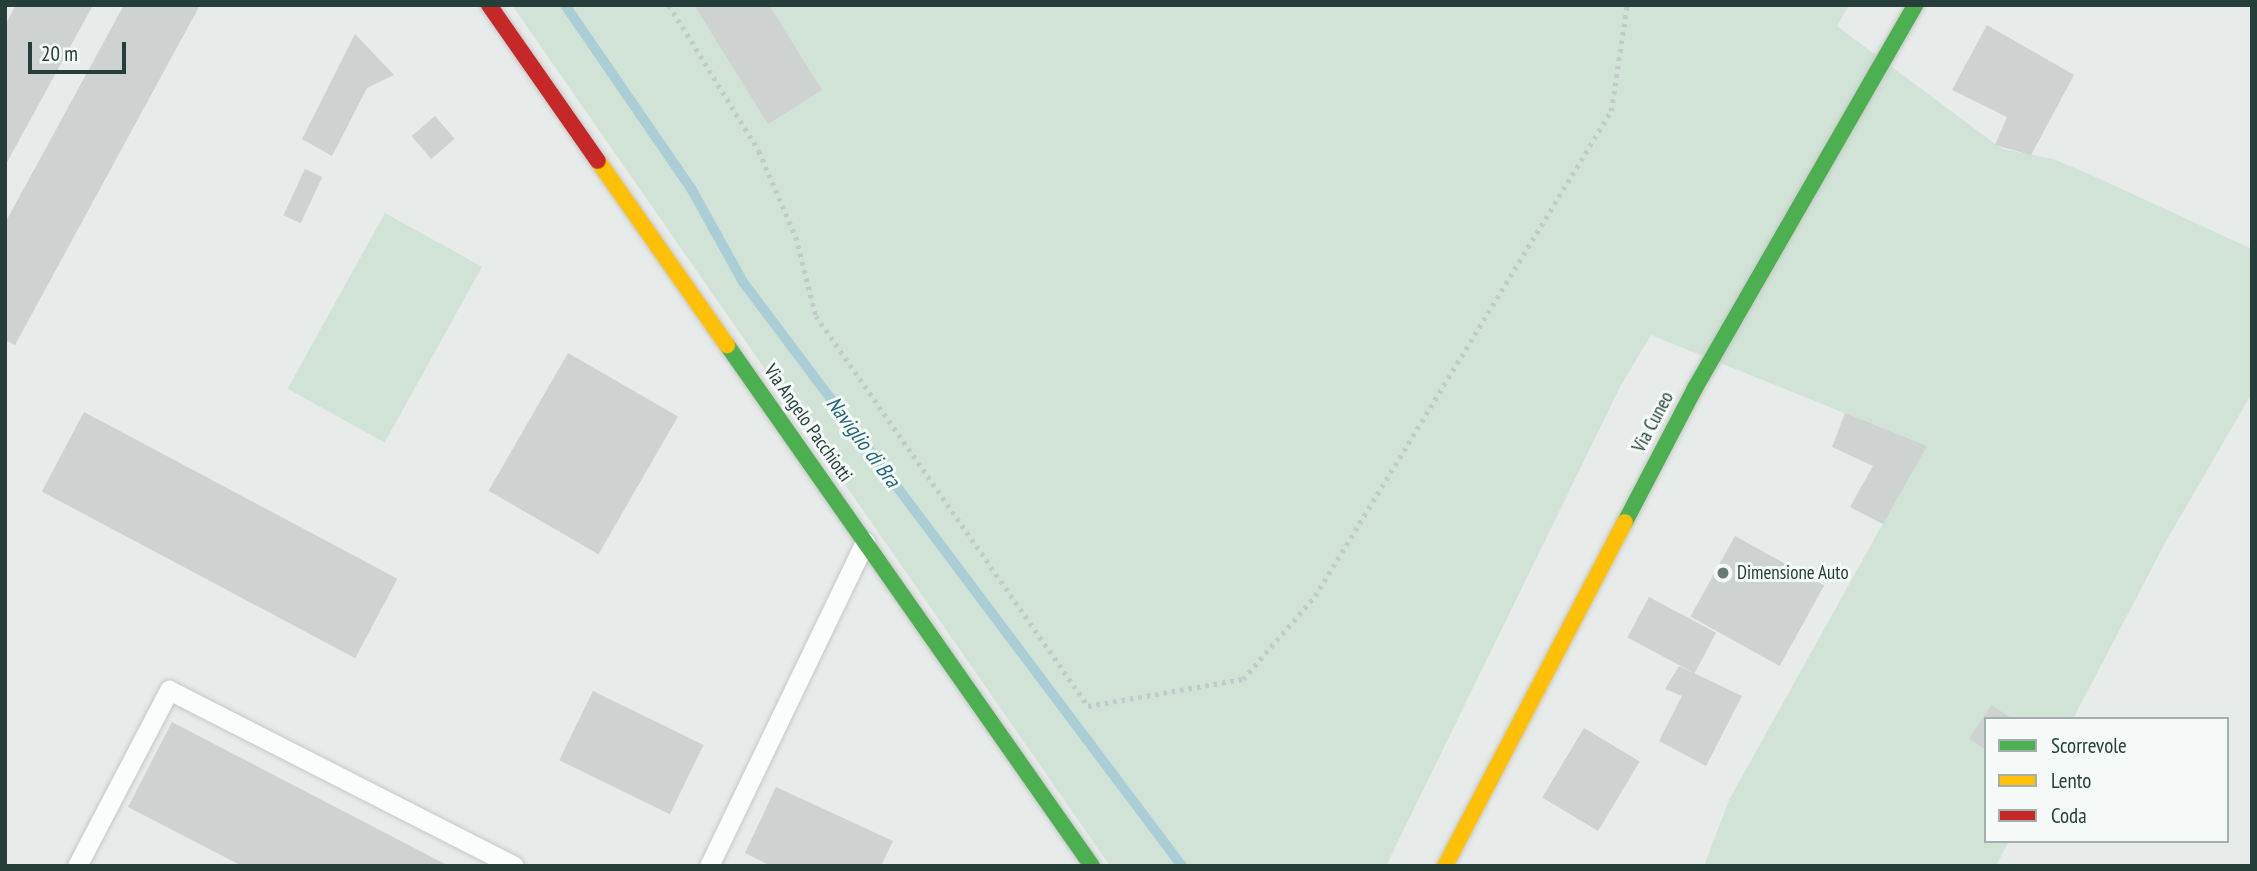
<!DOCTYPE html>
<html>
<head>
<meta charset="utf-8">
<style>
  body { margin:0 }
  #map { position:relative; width:2257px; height:871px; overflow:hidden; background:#e7ebe9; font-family:"PT Sans Narrow",sans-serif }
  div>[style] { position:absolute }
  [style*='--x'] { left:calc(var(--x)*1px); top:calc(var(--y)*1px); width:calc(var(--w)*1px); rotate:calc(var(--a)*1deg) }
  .green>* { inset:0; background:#d1e3d7; transform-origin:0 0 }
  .stream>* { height:10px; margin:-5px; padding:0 5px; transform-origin:5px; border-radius:5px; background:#abced6 }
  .building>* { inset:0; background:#ced2d1; transform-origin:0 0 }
  .path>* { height:4.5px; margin-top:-2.25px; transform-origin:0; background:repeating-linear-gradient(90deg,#c2cbc9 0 3.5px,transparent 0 8.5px) }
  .roads { filter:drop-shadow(0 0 2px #c4c8c6) drop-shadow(0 0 2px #c4c8c6) }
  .lane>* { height:19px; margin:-9.5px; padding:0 9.5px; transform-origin:9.5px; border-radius:9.5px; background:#fbfcfc }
  .fast>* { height:16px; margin:-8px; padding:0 8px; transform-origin:8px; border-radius:8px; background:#4caf50 }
  .slow>* { height:16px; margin:-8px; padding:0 8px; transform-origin:8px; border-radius:8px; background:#ffc107 }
  .jam>* { height:16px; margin:-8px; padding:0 8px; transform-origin:8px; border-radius:8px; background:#c62828 }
  .dots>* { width:19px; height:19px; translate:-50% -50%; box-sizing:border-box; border:4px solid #f5faf8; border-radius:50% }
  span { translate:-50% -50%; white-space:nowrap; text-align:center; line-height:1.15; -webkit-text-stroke:6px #f5faf8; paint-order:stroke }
  .street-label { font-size:19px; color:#253e39 }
  .poi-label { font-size:19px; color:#253e39 }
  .left { translate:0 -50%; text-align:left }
  .water-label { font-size:21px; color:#226577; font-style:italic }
  .frame { position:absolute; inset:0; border:7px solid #253e39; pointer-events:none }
  .legend { position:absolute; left:1984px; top:717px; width:245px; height:126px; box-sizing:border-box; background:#f5faf8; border:2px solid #a2afac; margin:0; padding:9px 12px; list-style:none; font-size:21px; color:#253e39 }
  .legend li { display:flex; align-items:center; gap:14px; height:35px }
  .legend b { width:35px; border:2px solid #a2afac }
  .scale { position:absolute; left:28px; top:42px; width:98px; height:32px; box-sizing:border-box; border:4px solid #253e39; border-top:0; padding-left:9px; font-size:21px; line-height:24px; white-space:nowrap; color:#253e39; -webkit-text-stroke:5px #f5faf8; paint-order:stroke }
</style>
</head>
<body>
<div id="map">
  <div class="green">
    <div style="clip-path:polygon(512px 5px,1849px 5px,1837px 26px,2002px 149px,2053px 159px,2089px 174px,2252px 249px,2252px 393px,2165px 543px,2073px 719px,1986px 719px,1986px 841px,2009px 841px,1996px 866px,1704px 866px,1729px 800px,1926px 446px,1651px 335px,1620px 387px,1386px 866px,1110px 866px)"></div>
    <div style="left:385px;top:213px;width:111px;height:201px;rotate:29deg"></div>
  </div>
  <div class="stream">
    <div style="--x:565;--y:5;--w:224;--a:55.5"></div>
    <div style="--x:692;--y:190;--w:105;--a:61"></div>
    <div style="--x:743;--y:282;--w:731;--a:53.07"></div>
  </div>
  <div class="building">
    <div style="clip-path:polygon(16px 5px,93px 5px,5px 166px,5px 25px)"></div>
    <div style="clip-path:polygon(124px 5px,200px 5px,15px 345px,5px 340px,5px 223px)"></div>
    <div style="clip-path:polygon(700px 5px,769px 5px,822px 90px,768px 124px,696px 8px)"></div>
    <div style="clip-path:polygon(1987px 25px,2074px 75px,2031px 155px,1995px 145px,2007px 117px,1952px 90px)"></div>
    <div style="clip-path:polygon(355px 34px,394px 75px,367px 88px,332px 156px,302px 139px)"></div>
    <div style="left:435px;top:116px;width:30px;height:31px;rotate:49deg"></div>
    <div style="left:305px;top:169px;width:19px;height:51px;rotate:25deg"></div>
    <div style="left:568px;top:353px;width:127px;height:159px;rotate:30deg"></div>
    <div style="left:84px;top:412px;width:355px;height:90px;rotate:28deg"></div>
    <div style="clip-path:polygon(1845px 413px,1927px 446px,1883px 524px,1850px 507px,1873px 466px,1832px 447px)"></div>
    <div style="left:1735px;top:536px;width:102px;height:92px;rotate:29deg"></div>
    <div style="left:1649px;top:597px;width:76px;height:46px;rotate:28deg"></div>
    <div style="clip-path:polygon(1679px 666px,1742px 696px,1706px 766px,1659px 741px,1682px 696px,1665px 689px)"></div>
    <div style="left:593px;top:691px;width:123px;height:77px;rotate:26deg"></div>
    <div style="clip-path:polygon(1991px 705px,2013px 719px,1986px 719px,1986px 750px,1969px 739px)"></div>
    <div style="clip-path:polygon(172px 722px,449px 866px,242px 866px,128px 807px)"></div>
    <div style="left:1584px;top:728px;width:65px;height:81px;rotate:31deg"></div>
    <div style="clip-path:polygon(776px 787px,893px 841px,881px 866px,771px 866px,745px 853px)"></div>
  </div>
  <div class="path">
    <div style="--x:669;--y:5;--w:172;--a:58.3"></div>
    <div style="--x:759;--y:151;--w:94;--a:66.7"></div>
    <div style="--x:796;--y:237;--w:81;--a:75.8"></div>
    <div style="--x:816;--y:316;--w:475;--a:55.1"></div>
    <div style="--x:1088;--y:706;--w:157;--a:-9.9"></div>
    <div style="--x:1243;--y:679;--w:110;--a:-49.1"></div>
    <div style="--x:1315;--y:596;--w:568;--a:-58.6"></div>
    <div style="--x:1611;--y:111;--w:107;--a:-81.4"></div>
  </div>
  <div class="roads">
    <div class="lane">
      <div style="--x:77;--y:866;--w:199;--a:-62.4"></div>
      <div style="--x:169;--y:690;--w:387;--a:27"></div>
      <div style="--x:709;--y:866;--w:360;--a:-64.3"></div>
    </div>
    <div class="fast">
      <div style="--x:727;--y:345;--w:636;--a:54.99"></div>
      <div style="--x:1625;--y:522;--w:151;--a:-62.4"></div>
      <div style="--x:1695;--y:388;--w:442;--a:-60.1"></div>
    </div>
    <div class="slow">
      <div style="--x:598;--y:161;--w:225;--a:55"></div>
      <div style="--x:1445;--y:866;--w:388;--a:-62.4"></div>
    </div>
    <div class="jam">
      <div style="--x:489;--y:5;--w:190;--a:55.1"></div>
    </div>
  </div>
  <div class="dots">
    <div style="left:1723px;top:573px;background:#697b77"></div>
  </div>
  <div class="street-label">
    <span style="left:1653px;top:422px;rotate:-62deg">Via Cuneo</span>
    <span style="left:808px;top:423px;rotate:55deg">Via Angelo Pacchiotti</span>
  </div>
  <div class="poi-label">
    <span class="left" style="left:1737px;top:573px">Dimensione Auto</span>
  </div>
  <div class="water-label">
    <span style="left:863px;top:442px;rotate:53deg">Naviglio di Bra</span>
  </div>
  <div class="frame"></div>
  <ul class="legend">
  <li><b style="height:9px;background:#4caf50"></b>Scorrevole</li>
  <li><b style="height:9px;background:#ffc107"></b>Lento</li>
  <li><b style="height:9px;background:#c62828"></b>Coda</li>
  </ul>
  <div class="scale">20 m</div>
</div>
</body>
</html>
